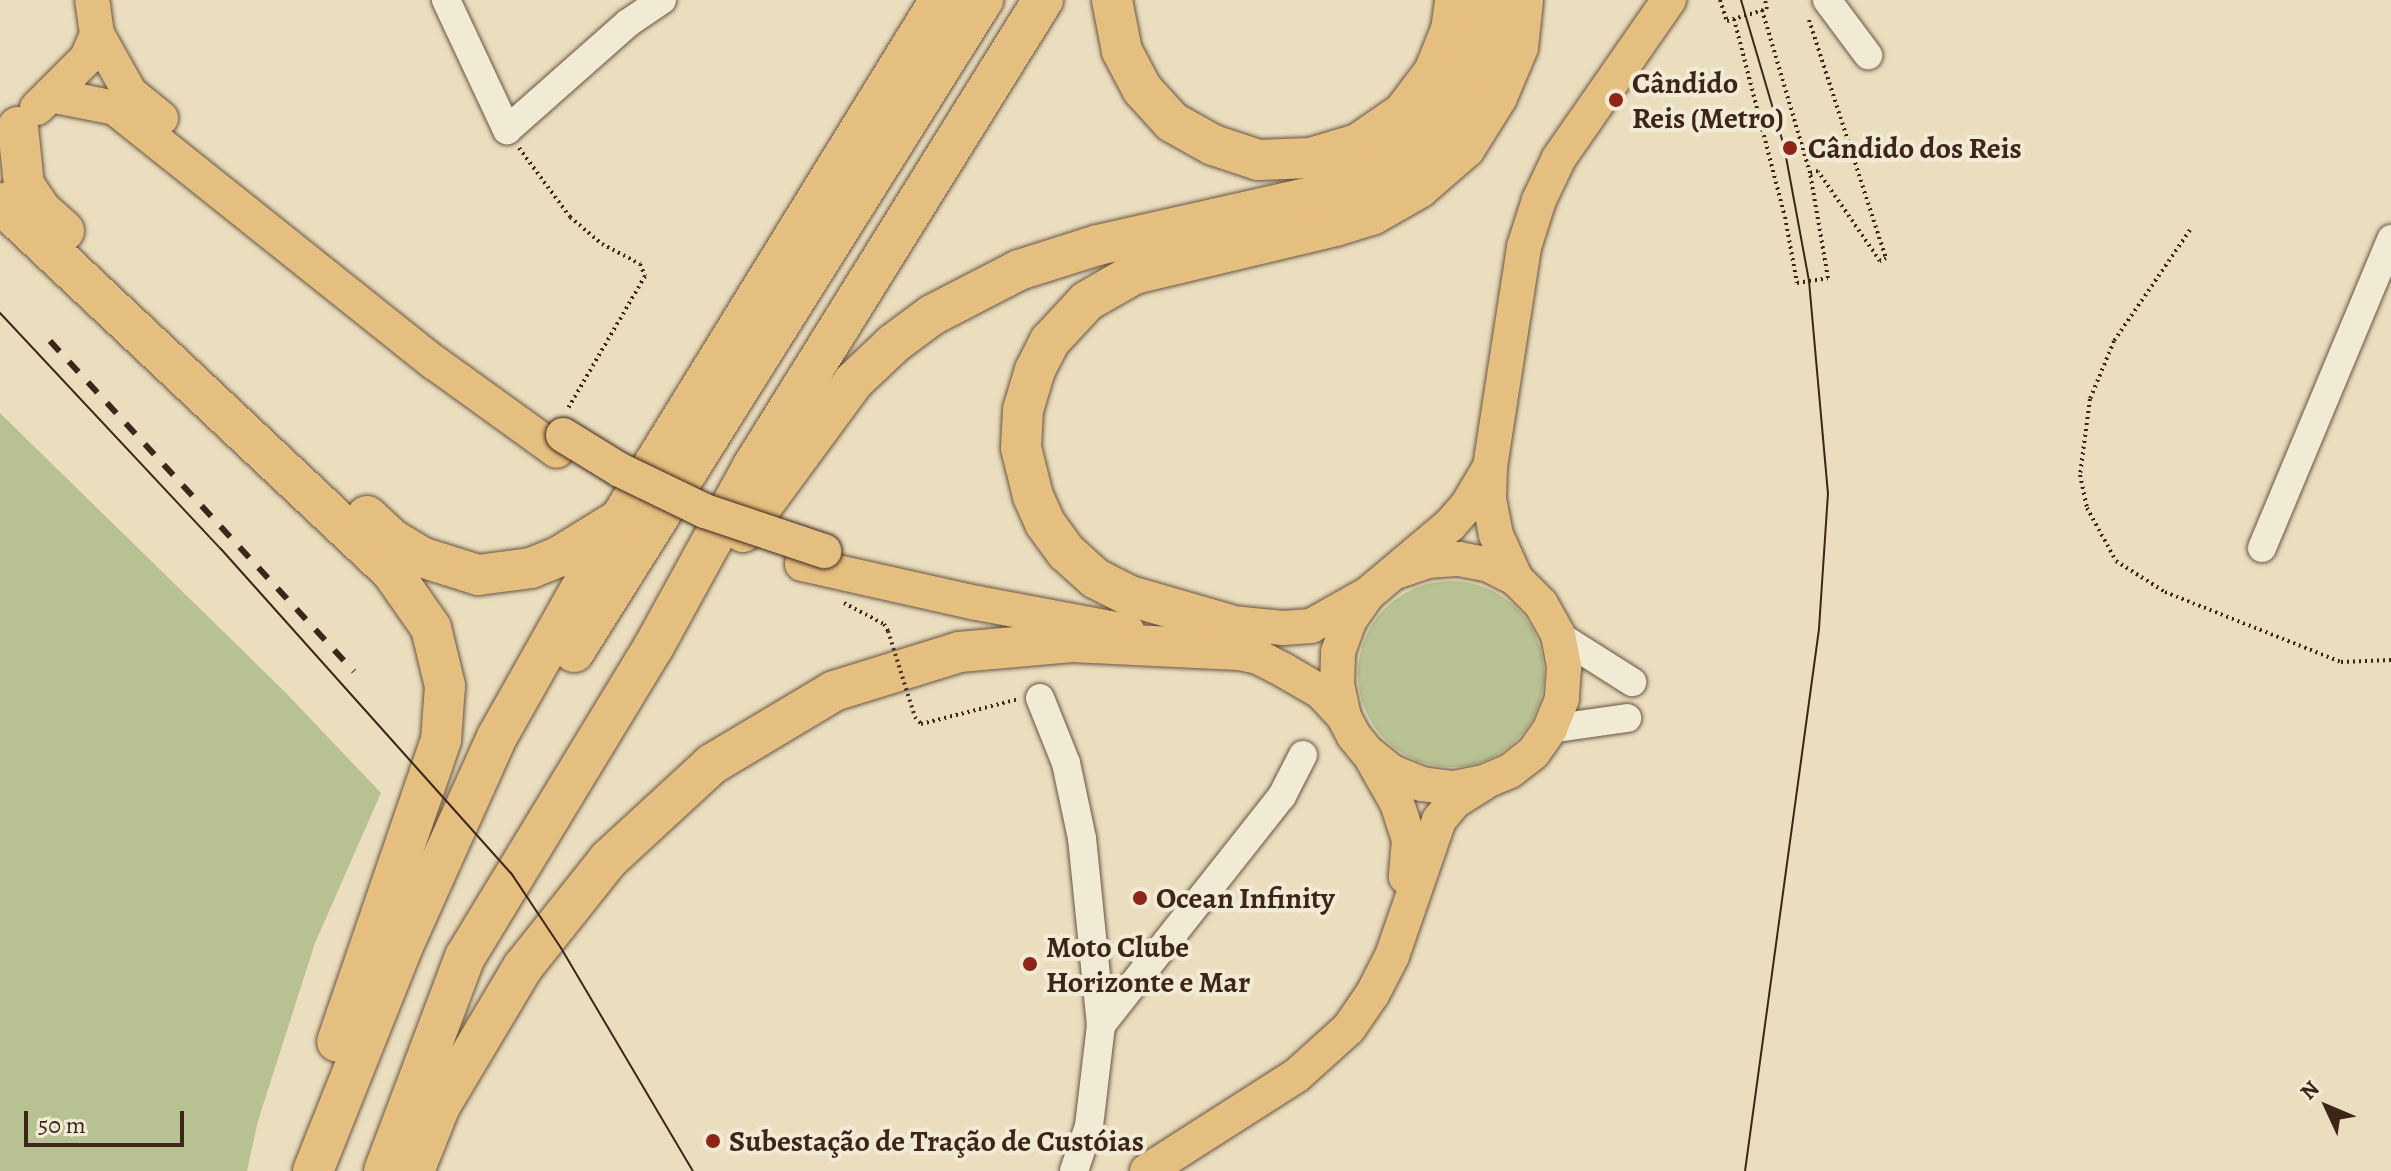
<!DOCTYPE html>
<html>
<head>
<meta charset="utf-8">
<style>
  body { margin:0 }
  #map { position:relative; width:2391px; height:1171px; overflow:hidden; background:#eadebe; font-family:Alegreya,serif }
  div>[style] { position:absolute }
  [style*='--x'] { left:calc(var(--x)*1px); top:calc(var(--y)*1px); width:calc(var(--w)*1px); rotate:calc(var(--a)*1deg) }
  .green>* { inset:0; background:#b7c191 }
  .round { border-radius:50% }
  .path>* { height:4px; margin-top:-2px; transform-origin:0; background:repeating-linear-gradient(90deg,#3e2519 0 2px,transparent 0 6px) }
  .roads { filter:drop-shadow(0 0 2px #695342) drop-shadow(0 0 2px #695342) }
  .minor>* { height:28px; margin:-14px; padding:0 14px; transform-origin:14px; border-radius:14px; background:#f1ead5 }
  .major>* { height:34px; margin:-17px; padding:0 17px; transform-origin:17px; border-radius:17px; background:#e5bf7f }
  .highway>* { height:40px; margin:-20px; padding:0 20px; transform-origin:20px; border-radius:20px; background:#e5bf7f }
  .tram>* { height:2px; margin:-1px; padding:0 1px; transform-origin:1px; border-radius:1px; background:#3e2519 }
  .rail>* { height:6px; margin-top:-3px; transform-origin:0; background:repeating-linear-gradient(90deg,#3e2519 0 14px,transparent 0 28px) }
  .path-bridge>* { height:4px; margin-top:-2px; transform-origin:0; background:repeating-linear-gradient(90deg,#3e2519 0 2px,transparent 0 6px) }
  .bridges { filter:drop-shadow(0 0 2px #3e2519) drop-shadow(0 0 2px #3e2519) }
  .major-bridge>* { height:34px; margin:-17px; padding:0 17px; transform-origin:17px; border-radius:17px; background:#e5bf7f }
  .dots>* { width:22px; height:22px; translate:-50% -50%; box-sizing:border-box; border:4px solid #f1ead5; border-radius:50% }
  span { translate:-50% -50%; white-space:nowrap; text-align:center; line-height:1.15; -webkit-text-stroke:8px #f1ead5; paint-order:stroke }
  .poi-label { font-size:30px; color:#3e2519; font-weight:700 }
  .left { translate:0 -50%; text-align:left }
  .north { position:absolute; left:2287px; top:1067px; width:80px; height:80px; -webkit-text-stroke:6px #f1ead5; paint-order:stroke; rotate:314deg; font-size:22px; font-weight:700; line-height:32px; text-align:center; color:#3e2519 }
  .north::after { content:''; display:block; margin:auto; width:28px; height:36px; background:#3e2519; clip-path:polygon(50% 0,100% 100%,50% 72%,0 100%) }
  .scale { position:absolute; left:24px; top:1111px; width:160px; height:36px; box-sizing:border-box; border:4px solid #3e2519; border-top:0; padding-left:10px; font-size:24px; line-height:28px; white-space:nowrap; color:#3e2519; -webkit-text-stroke:6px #f1ead5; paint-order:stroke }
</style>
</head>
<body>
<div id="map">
  <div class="green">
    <div style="clip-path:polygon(0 413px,285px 692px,381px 793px,315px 943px,258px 1121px,247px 1171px,0 1171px)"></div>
    <div class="round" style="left:1358px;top:581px;width:186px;height:186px"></div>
  </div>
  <div class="path">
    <div style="--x:1720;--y:0;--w:22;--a:72"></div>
    <div style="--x:1727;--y:21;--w:42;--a:-16.7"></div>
    <div style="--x:1767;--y:9;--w:9;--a:-103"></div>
    <div style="--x:1734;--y:19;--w:204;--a:75.6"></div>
    <div style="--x:1785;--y:217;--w:67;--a:79.7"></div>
    <div style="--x:1797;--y:283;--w:31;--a:-9"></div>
    <div style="--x:1828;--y:278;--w:107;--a:-99.7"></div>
    <div style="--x:1810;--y:173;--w:170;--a:-106.4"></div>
    <div style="--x:1809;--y:20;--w:250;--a:72.1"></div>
    <div style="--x:1886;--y:258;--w:7;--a:153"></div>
    <div style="--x:1880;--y:261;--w:109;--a:-124.6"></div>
    <div style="--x:1818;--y:171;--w:8;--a:166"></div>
    <div style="--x:519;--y:148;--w:86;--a:53.5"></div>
    <div style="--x:570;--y:217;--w:42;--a:40.2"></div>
    <div style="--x:602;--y:244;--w:43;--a:27.8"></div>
    <div style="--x:640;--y:264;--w:13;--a:67"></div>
    <div style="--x:645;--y:276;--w:155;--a:120.2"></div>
    <div style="--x:2190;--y:230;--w:135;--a:124.4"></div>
    <div style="--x:2114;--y:341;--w:63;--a:112.5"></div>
    <div style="--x:2090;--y:399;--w:77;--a:97.5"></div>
    <div style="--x:2080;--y:475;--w:34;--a:78"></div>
    <div style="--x:2087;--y:508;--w:60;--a:61.3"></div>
    <div style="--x:2116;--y:561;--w:58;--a:32.3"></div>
    <div style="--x:2165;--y:592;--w:189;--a:21.7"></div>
    <div style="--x:2341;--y:662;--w:50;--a:-2.3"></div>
    <div style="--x:844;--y:603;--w:45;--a:27.7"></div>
    <div style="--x:884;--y:624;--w:8;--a:60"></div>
    <div style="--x:915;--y:717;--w:9;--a:49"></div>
    <div style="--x:921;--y:724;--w:101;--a:-14.3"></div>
  </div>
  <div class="roads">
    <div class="minor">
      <div style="--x:446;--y:0;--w:144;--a:64.9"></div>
      <div style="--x:507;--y:130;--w:162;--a:-41.5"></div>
      <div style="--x:628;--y:23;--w:41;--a:-34.1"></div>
      <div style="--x:1827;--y:0;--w:69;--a:53.3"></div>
      <div style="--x:2262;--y:548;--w:335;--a:-67.3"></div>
      <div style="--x:1558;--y:635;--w:88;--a:32.4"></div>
      <div style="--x:1040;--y:698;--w:70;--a:68.2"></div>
      <div style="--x:1066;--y:763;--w:77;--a:78"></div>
      <div style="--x:1082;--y:838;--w:188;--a:84.2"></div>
      <div style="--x:1550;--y:729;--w:78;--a:-8.1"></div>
      <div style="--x:1074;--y:1171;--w:47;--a:-71.6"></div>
      <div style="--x:1089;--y:1126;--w:102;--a:-83.2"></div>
      <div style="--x:1101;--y:1025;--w:292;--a:-51.7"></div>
      <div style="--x:1282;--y:796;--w:46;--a:-62.9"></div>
    </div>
    <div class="major">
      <div style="--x:97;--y:34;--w:68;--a:60.8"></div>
      <div style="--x:130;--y:93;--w:40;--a:39"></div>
      <div style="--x:50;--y:95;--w:66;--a:11.3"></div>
      <div style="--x:115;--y:108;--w:409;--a:38.6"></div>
      <div style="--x:435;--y:363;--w:150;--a:35.8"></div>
      <div style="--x:37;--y:108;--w:71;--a:-45"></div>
      <div style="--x:87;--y:58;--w:26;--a:-67"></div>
      <div style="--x:97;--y:34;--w:34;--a:-98"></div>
      <div style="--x:802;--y:564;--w:179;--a:12.6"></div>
      <div style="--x:977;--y:603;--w:153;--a:10.6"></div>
      <div style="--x:1399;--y:571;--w:31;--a:-19"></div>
      <div style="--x:1428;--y:561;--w:31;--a:-4"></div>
      <div style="--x:1459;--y:559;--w:31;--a:11"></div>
      <div style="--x:1489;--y:565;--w:30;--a:27"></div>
      <div style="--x:1516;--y:579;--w:35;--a:45"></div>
      <div style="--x:1541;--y:604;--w:35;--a:61"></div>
      <div style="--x:1558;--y:635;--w:33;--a:79"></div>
      <div style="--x:1564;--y:667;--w:32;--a:94"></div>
      <div style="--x:1562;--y:699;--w:32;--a:112"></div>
      <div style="--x:1550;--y:729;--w:29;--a:125"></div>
      <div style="--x:1533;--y:753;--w:29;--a:142"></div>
      <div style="--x:1510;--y:771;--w:28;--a:157"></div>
      <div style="--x:1484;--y:782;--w:32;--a:169"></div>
      <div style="--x:1453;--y:788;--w:31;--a:-173"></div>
      <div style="--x:1422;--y:784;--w:32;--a:-158"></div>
      <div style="--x:1392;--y:772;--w:32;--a:-141"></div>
      <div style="--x:1367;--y:752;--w:21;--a:-129"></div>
      <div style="--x:1354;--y:736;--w:21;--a:-118"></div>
      <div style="--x:1344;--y:717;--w:33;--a:-102"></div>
      <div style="--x:1337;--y:685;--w:33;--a:-88"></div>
      <div style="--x:1338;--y:652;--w:33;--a:-70"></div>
      <div style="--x:1349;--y:621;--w:33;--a:-55"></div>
      <div style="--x:1368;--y:594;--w:107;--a:-40.1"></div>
      <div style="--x:1450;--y:525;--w:28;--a:-49"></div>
      <div style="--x:1468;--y:504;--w:43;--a:-59.3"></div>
      <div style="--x:1516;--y:579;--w:48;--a:-114.4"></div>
      <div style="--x:1496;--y:535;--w:38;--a:-101"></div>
      <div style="--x:1489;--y:498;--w:31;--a:-88"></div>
      <div style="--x:1490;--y:467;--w:223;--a:-81.2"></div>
      <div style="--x:1524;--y:247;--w:49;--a:-72.3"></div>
      <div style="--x:1539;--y:200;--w:47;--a:-64.5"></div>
      <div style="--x:1559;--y:158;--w:193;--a:-55.2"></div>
      <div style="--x:1201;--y:620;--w:82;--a:5.6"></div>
      <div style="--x:1283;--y:628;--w:28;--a:-4"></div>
      <div style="--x:1311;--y:626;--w:61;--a:-29.5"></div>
      <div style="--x:1206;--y:646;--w:53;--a:11.9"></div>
      <div style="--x:1258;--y:657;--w:30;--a:27"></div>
      <div style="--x:1285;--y:671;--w:42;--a:30.3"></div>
      <div style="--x:1321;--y:692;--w:34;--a:47"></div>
      <div style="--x:1372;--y:759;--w:51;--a:60.4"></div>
      <div style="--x:1397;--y:803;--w:39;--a:72"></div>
      <div style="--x:1409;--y:840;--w:37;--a:95"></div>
      <div style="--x:1147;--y:1171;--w:178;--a:-32.6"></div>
      <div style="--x:1297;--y:1075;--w:70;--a:-42.1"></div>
      <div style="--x:1349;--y:1028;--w:42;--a:-55.6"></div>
      <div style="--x:1373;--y:993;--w:42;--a:-62.8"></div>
      <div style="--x:1392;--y:956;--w:144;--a:-70.9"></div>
      <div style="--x:1439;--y:820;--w:25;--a:-50"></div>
      <div style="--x:1455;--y:801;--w:34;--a:-32"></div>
    </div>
    <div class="highway">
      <div style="--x:1112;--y:0;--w:52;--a:78.9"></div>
      <div style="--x:1122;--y:51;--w:43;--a:62.2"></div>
      <div style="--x:1142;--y:89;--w:45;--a:47.7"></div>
      <div style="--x:1172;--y:122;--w:47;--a:29.3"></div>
      <div style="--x:1213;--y:145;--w:47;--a:18.4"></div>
      <div style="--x:1258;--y:160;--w:53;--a:-2.2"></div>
      <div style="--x:1311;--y:158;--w:49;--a:-16.6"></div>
      <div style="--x:1358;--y:144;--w:55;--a:-34.6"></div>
      <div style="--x:1403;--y:113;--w:51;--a:-52.9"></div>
      <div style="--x:1434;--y:72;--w:45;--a:-68"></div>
      <div style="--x:1451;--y:30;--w:30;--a:-82"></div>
      <div style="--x:18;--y:127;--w:58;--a:84.1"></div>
      <div style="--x:24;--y:185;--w:30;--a:56"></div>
      <div style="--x:41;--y:210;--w:31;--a:42"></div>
      <div style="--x:0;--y:203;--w:538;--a:43.27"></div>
      <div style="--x:392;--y:572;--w:68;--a:55.1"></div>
      <div style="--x:431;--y:628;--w:60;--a:76.4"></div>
      <div style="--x:445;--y:686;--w:54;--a:94.2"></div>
      <div style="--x:441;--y:740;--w:319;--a:109"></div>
      <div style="--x:367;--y:516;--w:35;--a:43"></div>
      <div style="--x:393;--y:540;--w:33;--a:31"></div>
      <div style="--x:421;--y:557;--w:60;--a:17.5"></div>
      <div style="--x:478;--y:575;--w:53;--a:-7.5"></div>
      <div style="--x:531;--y:568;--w:31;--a:-22"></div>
      <div style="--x:560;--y:556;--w:67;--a:-31.6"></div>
      <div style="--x:743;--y:532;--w:186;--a:-53.7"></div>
      <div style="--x:853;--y:382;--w:55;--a:-43.5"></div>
      <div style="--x:893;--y:344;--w:49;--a:-36.6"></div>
      <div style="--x:932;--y:315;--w:98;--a:-27.3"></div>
      <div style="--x:1019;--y:270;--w:83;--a:-17.6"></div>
      <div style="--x:1098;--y:245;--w:241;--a:-12.7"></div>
      <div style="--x:1333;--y:192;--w:65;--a:-25.4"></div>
      <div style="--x:1392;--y:164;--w:57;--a:-39.3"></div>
      <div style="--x:1436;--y:128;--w:55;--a:-56"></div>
      <div style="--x:1467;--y:82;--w:46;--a:-71.2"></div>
      <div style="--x:1482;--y:38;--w:38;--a:-81"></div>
      <div style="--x:1227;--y:624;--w:101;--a:-163.9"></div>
      <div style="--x:1130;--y:596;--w:38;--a:-153"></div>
      <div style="--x:1096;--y:579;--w:40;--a:-138"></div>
      <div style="--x:1066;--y:552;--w:36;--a:-126"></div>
      <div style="--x:1045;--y:523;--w:30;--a:-114"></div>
      <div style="--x:1033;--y:496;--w:49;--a:-104"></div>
      <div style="--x:1021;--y:448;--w:38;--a:-87"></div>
      <div style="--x:1023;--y:410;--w:42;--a:-73.3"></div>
      <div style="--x:1035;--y:370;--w:33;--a:-63"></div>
      <div style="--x:1050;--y:341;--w:54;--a:-47.2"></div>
      <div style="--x:1087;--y:301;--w:54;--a:-29.9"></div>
      <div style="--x:1134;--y:274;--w:207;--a:-13.4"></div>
      <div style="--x:1335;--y:226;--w:39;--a:-17"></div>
      <div style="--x:1372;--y:215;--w:54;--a:-29.9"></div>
      <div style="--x:1419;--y:188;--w:61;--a:-41"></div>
      <div style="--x:1465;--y:148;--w:60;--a:-57.9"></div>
      <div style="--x:1497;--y:97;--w:54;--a:-67.2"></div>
      <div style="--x:1518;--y:47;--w:47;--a:-83.9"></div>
      <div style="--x:574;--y:652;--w:770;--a:-57.9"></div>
      <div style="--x:313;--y:1171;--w:242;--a:-68.2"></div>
      <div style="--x:403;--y:946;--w:229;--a:-65.8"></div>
      <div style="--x:497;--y:737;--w:250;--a:-60.6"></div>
      <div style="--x:620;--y:519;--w:610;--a:-58.34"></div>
      <div style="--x:384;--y:1171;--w:229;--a:-69.3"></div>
      <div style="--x:465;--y:957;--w:364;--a:-58.7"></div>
      <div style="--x:654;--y:646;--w:205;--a:-61.2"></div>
      <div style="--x:753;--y:466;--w:549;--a:-58.11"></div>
      <div style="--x:414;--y:1171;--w:70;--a:-68.2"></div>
      <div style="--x:440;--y:1106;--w:162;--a:-59.2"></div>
      <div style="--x:523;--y:967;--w:137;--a:-51.5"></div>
      <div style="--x:608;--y:860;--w:142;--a:-42.7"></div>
      <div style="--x:712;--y:764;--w:142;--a:-30.9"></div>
      <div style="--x:834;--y:691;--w:131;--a:-17.3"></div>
      <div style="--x:959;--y:652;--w:113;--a:-5.1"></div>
      <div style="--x:1072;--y:642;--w:161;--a:2.8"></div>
    </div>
  </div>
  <div class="tram">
    <div style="--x:1741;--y:0;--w:152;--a:73.6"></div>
    <div style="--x:1784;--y:146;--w:137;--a:79.5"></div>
    <div style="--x:1809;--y:281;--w:213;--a:84.9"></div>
    <div style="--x:1828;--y:493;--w:136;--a:93.8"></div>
    <div style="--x:1819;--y:629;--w:547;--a:97.77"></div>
    <div style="--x:0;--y:313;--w:323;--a:46.9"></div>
    <div style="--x:221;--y:549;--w:435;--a:48.2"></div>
    <div style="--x:511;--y:873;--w:90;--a:56.3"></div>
    <div style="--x:561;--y:948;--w:259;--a:59.4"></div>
  </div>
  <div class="rail">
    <div style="--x:50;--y:341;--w:449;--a:47.4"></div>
  </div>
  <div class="path-bridge">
    <div style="--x:888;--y:631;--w:90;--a:72.6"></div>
  </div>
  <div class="bridges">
    <div class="major-bridge">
      <div style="--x:563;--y:435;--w:67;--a:31.6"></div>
      <div style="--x:620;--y:470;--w:94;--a:25.8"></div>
      <div style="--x:705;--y:511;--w:126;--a:18.6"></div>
    </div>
  </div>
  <div class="dots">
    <div style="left:1616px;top:100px;background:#8f2418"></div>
    <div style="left:1790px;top:148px;background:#8f2418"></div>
    <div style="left:1140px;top:898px;background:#8f2418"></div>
    <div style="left:1030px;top:964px;background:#8f2418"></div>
    <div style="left:713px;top:1141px;background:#8f2418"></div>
  </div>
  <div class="poi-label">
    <span class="left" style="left:1632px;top:100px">Cândido<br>Reis (Metro)</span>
    <span class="left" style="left:1808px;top:148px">Cândido dos Reis</span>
    <span class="left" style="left:1156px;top:898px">Ocean Infinity</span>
    <span class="left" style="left:1046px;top:964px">Moto Clube<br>Horizonte e Mar</span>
    <span class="left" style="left:729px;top:1141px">Subestação de Tração de Custóias</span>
  </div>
  <div class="north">N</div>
  <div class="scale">50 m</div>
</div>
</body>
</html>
